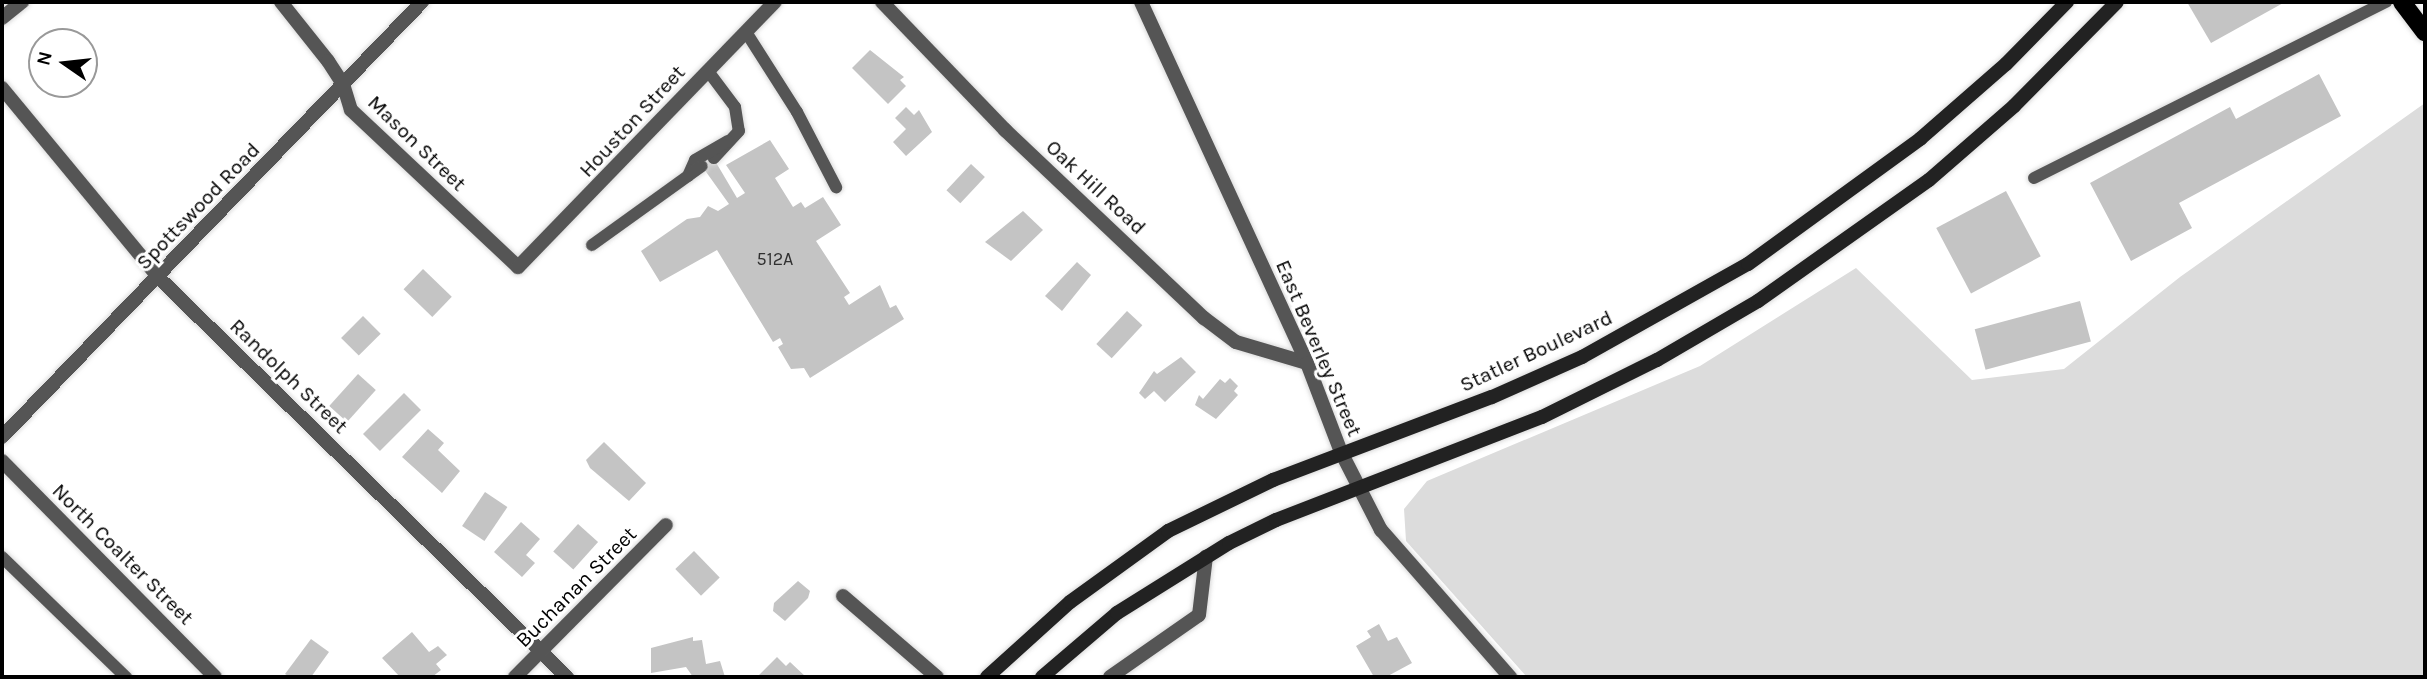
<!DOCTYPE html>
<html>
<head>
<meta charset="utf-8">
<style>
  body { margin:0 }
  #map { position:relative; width:2427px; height:679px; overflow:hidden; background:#fff; font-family:Karla,sans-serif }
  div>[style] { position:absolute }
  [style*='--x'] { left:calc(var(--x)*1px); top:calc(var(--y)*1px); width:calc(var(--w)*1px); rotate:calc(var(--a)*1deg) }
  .green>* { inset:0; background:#dcdcdc }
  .building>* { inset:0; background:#c4c4c4; transform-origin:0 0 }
  .roads { filter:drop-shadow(0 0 2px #dbdbdb) drop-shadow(0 0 2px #dbdbdb) }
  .service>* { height:12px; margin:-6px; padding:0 6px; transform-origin:6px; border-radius:6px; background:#555 }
  .minor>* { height:14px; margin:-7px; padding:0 7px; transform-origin:7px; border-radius:7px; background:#555 }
  .tertiary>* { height:14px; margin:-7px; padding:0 7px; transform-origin:7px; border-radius:7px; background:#555 }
  .secondary>* { height:14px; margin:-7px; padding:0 7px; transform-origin:7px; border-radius:7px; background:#222 }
  .primary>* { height:18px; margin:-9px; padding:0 9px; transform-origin:9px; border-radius:9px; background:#000 }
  span { translate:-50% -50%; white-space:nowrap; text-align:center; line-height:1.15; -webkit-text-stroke:6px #fff; paint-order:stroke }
  .number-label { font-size:18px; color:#313131 }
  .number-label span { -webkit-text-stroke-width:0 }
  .street-label { font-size:21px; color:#000 }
  .frame { position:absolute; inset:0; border:4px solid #000; pointer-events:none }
  .north { position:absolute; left:28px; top:28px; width:70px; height:70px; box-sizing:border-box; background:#fff; border:2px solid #999; border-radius:50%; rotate:284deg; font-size:19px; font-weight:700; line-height:28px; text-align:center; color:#000 }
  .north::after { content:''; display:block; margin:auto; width:24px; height:32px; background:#000; clip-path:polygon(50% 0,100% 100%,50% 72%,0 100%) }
</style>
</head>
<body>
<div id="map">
  <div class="green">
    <div style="clip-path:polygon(2425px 103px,2425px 677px,1527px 677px,1406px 541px,1404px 509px,1427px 481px,1700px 366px,1856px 268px,1972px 380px,2064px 369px,2180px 277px)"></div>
  </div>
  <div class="building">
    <div style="clip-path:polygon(2187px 2px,2285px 2px,2211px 43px)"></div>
    <div style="clip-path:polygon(870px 50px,904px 77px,900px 80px,906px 86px,888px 104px,852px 68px)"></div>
    <div style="clip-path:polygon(2319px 74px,2341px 116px,2179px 203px,2192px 228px,2131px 261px,2090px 183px,2230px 107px,2236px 119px)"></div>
    <div style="clip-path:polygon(906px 107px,914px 115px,919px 110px,932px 132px,906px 156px,893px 142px,906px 129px,895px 118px)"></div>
    <div style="clip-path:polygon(770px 140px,789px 169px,775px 178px,793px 207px,801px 202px,805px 208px,823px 197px,841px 225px,816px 241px,850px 293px,844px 297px,849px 305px,880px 285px,890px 308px,896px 305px,904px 319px,810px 378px,804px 368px,791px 369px,778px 347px,783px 344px,780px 338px,773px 342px,717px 250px,660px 282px,641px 251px,687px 219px,700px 217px,708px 206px,718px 211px,729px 204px,699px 162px,711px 154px,737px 198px,745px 193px,726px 165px)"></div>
    <div style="left:971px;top:164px;width:19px;height:36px;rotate:43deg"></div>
    <div style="left:2006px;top:191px;width:74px;height:79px;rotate:62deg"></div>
    <div style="clip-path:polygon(1023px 211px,1043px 230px,1011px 261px,985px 242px)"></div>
    <div style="clip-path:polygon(1077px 262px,1091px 275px,1062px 311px,1045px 296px)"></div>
    <div style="left:423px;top:269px;width:40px;height:28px;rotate:44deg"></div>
    <div style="left:2080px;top:301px;width:42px;height:109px;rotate:75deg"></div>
    <div style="left:1127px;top:311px;width:21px;height:45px;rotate:43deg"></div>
    <div style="left:363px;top:316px;width:25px;height:31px;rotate:45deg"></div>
    <div style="clip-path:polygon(1181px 357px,1196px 372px,1165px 402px,1154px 391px,1145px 399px,1139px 393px,1154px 371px,1157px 374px)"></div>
    <div style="left:358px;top:374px;width:24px;height:43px;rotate:42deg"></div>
    <div style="clip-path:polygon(1230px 378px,1238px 386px,1234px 391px,1238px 395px,1216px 419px,1195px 405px,1199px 395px,1203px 399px,1220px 379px,1225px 383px)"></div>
    <div style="left:404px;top:393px;width:24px;height:58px;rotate:45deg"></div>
    <div style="clip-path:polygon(428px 429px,444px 443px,438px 450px,460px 471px,442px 493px,402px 457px)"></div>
    <div style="clip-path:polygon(604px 442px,646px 483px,629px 501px,590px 468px,586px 460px)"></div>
    <div style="left:485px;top:492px;width:27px;height:41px;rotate:34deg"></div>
    <div style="clip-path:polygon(521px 522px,540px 539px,526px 555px,535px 563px,522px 577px,494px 552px)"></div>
    <div style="left:578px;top:524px;width:27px;height:37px;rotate:42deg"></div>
    <div style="left:694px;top:551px;width:37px;height:26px;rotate:46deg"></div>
    <div style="clip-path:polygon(798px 581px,810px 591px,808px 598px,785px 621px,773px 611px,774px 603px)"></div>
    <div style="clip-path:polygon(1379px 624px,1388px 641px,1397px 637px,1412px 663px,1386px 677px,1374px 677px,1356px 646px,1371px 637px,1367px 631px)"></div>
    <div style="clip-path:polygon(412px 632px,429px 652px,438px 646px,447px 655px,436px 664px,441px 670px,432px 677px,400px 677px,382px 658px)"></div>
    <div style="clip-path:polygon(693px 637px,693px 641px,702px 640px,706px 664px,720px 661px,725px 677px,693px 677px,686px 667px,651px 673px,651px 648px)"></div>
    <div style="clip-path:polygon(311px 639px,329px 652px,311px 677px,290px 677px,285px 674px)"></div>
    <div style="clip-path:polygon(777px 657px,786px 666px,790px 662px,806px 677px,757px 677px)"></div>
  </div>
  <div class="roads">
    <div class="service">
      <div style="--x:746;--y:32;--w:95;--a:57.5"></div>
      <div style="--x:797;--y:112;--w:85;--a:62.5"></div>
      <div style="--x:708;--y:71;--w:45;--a:53.1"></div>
      <div style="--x:735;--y:107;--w:24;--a:81"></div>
      <div style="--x:739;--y:131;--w:37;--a:133"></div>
      <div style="--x:688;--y:176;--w:17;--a:-66"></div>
      <div style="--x:695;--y:160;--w:38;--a:-30"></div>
      <div style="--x:2034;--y:178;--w:394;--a:-26.6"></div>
      <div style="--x:592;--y:245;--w:135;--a:-35.7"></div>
      <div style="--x:2;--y:557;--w:173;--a:44.1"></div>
    </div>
    <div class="minor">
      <div style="--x:281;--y:2;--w:75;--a:51.5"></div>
      <div style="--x:328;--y:61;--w:27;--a:57"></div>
      <div style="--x:343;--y:84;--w:27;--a:73"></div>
      <div style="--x:351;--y:110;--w:229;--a:43.2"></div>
      <div style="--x:518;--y:267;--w:369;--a:-45.9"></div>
      <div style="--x:882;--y:2;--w:178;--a:46.1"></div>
      <div style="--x:1005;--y:130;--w:274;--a:43.4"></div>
      <div style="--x:1204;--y:318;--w:40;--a:37"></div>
      <div style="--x:1236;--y:342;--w:74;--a:16.5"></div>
      <div style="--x:2;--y:18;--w:26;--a:-39"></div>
      <div style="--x:2;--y:88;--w:246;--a:50.4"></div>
      <div style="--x:159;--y:278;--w:571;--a:44.36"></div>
      <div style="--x:2;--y:437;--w:605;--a:-46.01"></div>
      <div style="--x:843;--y:596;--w:124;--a:40.8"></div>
      <div style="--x:515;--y:677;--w:214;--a:-45.2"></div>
      <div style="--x:1110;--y:677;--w:108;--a:-34.9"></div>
      <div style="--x:1199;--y:615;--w:59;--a:-83.2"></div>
    </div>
    <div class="tertiary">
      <div style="--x:1141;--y:2;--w:397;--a:65.3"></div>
      <div style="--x:1307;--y:363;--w:95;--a:69.1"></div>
      <div style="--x:1341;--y:452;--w:88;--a:62.9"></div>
      <div style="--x:1381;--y:530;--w:196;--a:48.7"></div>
      <div style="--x:2;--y:461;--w:303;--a:45.4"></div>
    </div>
    <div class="secondary">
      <div style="--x:987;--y:677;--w:112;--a:-42.1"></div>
      <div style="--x:1070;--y:602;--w:121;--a:-35.9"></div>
      <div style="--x:1168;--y:531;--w:117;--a:-25.9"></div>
      <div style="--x:1273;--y:480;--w:234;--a:-20.8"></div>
      <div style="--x:1492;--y:397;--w:98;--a:-24"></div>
      <div style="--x:1582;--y:357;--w:190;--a:-29.3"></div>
      <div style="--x:1748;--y:264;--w:213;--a:-36"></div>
      <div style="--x:1920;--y:139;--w:114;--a:-41.1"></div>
      <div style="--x:2006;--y:64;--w:87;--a:-45.5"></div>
      <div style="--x:1042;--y:677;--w:99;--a:-40.5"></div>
      <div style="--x:1117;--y:613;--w:132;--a:-32"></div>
      <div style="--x:1229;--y:543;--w:52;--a:-26.1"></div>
      <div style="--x:1276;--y:520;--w:285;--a:-21.2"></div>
      <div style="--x:1542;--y:417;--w:128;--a:-26.4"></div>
      <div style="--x:1657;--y:360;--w:117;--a:-30.3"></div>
      <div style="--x:1758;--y:301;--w:209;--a:-35.3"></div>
      <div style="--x:1929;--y:180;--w:113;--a:-41"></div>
      <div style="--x:2014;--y:106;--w:146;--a:-45.3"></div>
    </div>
    <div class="primary">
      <div style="--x:2402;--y:2;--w:38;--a:53"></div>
    </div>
  </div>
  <div class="number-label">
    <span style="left:775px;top:259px">512A</span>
  </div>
  <div class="street-label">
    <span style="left:632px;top:121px;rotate:-47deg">Houston Street</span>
    <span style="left:417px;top:143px;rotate:44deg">Mason Street</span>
    <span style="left:1096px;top:187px;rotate:43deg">Oak Hill Road</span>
    <span style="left:198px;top:206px;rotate:-46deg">Spottswood Road</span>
    <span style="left:1319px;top:348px;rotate:67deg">East Beverley Street</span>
    <span style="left:1536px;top:351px;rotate:-25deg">Statler Boulevard</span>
    <span style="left:289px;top:376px;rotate:44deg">Randolph Street</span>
    <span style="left:123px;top:554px;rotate:45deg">North Coalter Street</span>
    <span style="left:576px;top:587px;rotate:-45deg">Buchanan Street</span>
  </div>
  <div class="frame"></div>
  <div class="north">N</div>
</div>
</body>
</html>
